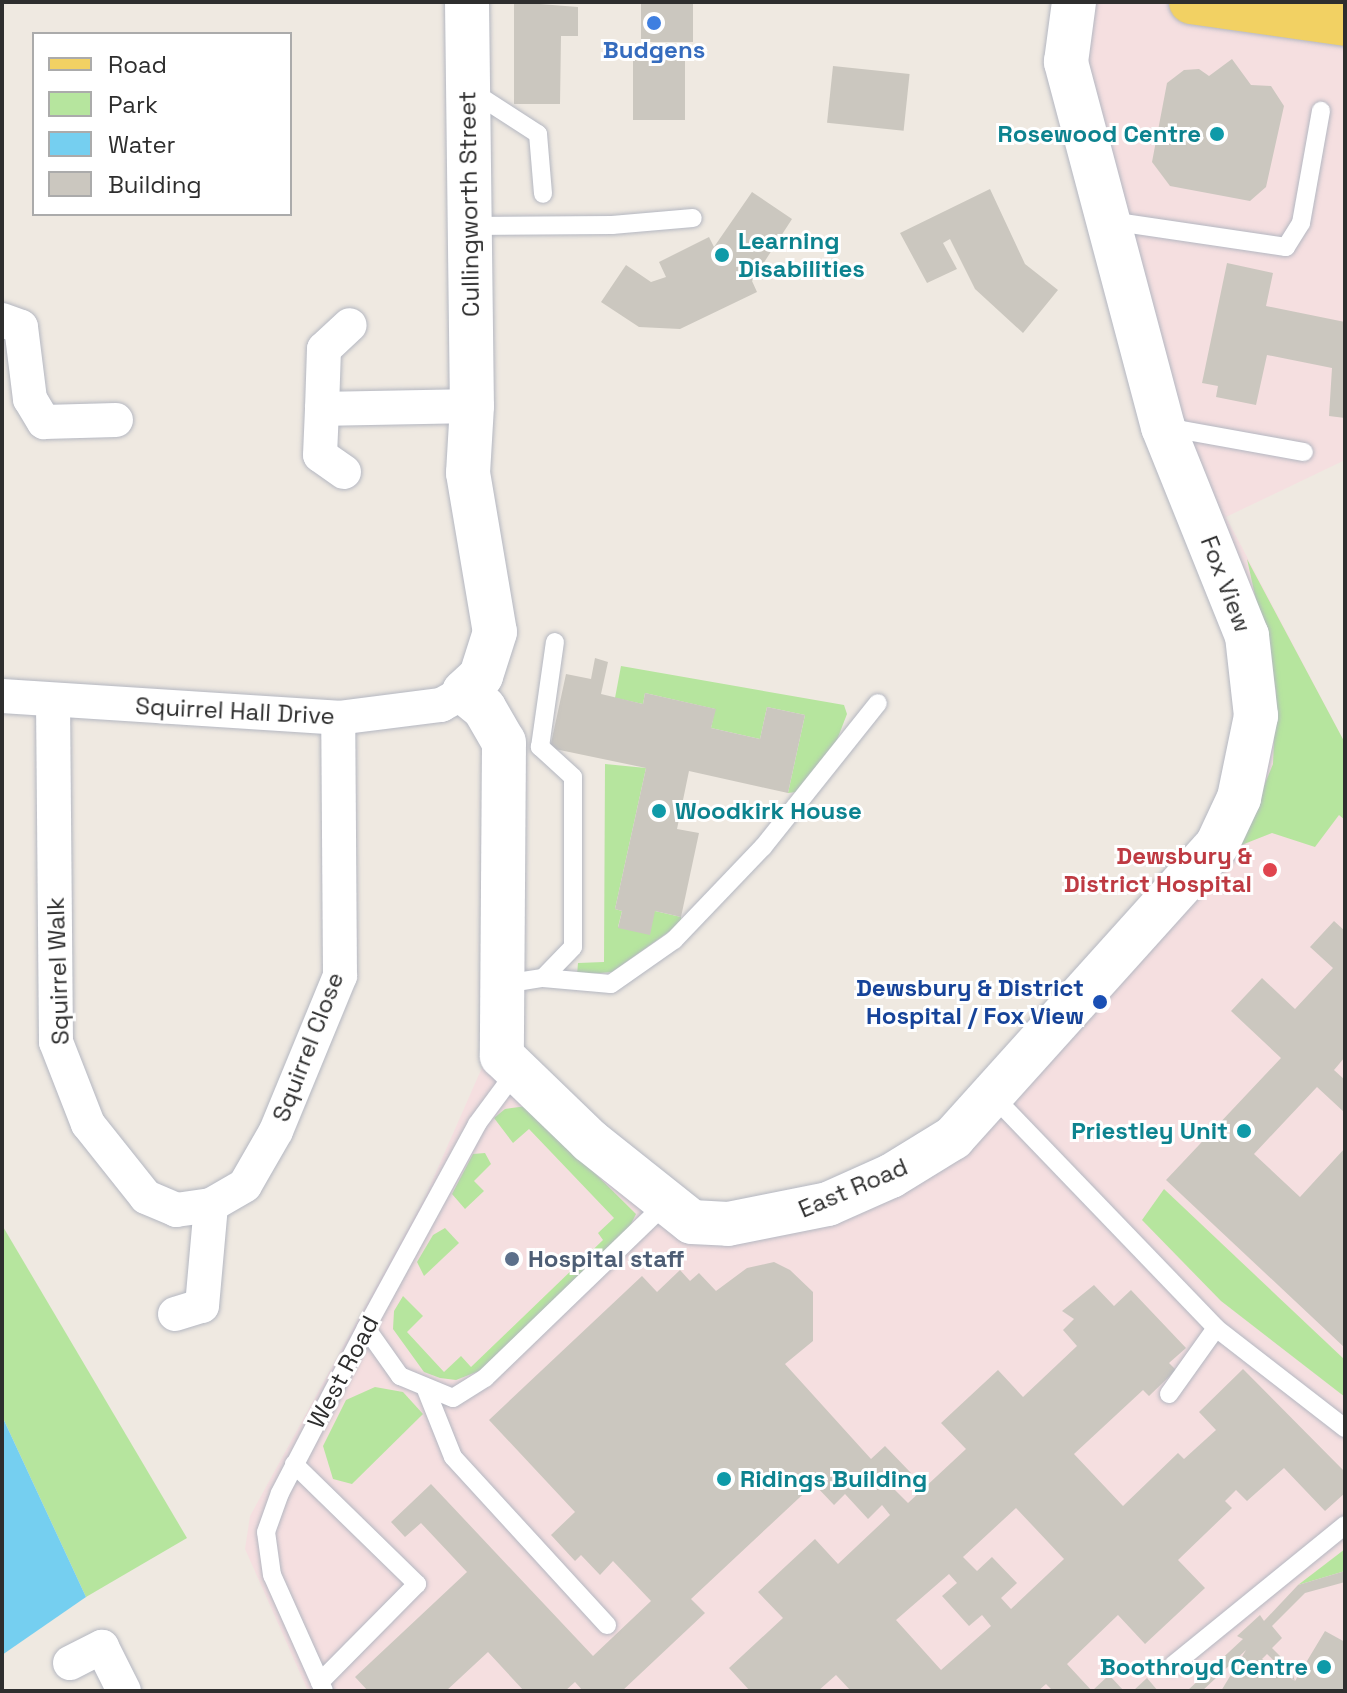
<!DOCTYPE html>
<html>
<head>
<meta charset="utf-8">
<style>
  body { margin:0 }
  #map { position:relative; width:1347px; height:1693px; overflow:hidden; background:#efe9e1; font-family:"Space Grotesk",sans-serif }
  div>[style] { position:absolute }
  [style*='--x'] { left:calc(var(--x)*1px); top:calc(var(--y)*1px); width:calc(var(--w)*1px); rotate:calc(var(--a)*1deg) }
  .medical>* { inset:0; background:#f5dfe0 }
  .green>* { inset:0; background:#b6e59e }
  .water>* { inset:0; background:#75cff0 }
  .building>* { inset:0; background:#cbc7bf; transform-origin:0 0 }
  .roads { filter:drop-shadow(0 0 2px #b4b7c1) drop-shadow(0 0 2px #b4b7c1) }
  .service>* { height:18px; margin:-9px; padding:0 9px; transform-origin:9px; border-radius:9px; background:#fff }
  .minor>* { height:34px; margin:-17px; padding:0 17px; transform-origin:17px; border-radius:17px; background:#fff }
  .tertiary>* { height:44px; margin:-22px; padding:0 22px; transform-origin:22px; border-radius:22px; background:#fff }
  .primary>* { height:44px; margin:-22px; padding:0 22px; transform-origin:22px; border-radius:22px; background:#f2d163 }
  .dots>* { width:22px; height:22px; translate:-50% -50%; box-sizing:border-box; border:4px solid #fff; border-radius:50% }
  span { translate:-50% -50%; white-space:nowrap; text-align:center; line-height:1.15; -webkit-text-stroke:6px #fff; paint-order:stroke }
  .shop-label { font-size:24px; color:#366cbe; font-weight:700 }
  .culture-label { font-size:24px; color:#0d838f; font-weight:700 }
  .right { translate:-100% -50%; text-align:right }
  .left { translate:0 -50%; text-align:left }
  .street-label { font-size:24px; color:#2e2e2e }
  .health-label { font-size:24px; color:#be3a42; font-weight:700 }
  .transit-label { font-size:24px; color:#164399; font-weight:700 }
  .service-label { font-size:24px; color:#4e5e75; font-weight:700 }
  .frame { position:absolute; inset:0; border:4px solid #2e2e2e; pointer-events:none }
  .legend { position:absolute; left:32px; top:32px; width:260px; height:184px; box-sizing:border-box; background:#fff; border:2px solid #ababab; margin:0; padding:10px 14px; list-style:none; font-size:24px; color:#2e2e2e }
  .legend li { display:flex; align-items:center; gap:16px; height:40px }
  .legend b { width:40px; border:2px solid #ababab }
</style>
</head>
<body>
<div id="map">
  <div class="medical">
    <div style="clip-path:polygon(1074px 2px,1191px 2px,1345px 30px,1345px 460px,1226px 517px,1345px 743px,1345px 1691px,308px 1691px,245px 1549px,250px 1516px,425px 1197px,488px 1054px,692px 1222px,891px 1176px,1173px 894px,1256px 716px,1173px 454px)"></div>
  </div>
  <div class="green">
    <div style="clip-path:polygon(1247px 559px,1345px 743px,1345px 820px,1339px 815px,1315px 847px,1272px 833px,1239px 846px,1273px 764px,1276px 691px)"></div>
    <div style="clip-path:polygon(621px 666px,844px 705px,847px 714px,835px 745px,796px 792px,788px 793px,805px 715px,767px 707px,760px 739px,711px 728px,715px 709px,645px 693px,643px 704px,615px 698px)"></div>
    <div style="clip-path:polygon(605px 764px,646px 768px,615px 909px,622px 911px,618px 927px,655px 911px,681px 917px,681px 923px,612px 972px,577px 975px,578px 963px,604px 962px)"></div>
    <div style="clip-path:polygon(527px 1106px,636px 1214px,628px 1230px,479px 1371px,456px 1380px,440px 1378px,424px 1372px,393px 1329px,394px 1311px,403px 1296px,423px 1316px,407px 1332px,444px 1372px,461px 1356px,471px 1367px,603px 1240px,598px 1233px,614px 1218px,529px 1129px,513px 1143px,494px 1118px,505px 1109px)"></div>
    <div style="clip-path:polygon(485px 1153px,491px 1164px,474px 1181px,484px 1191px,465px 1209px,452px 1194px,473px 1154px)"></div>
    <div style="clip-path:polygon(1164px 1189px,1345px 1360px,1345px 1397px,1221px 1301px,1142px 1220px)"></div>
    <div style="clip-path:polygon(2px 1225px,187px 1538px,86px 1597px,2px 1416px)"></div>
    <div style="clip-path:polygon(445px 1228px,459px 1243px,424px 1276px,417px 1262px,433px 1235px)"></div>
    <div style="clip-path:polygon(375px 1387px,403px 1392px,423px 1414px,352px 1484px,333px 1479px,323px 1446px,346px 1400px)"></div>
    <div style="clip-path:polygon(1345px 1549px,1345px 1571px,1298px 1585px)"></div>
  </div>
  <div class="water">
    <div style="clip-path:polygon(2px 1416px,86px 1597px,2px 1655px)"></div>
  </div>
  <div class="building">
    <div style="clip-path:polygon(514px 2px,578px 7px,578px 36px,561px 36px,560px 104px,514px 104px)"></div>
    <div style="left:641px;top:2px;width:52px;height:40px"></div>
    <div style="clip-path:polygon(1232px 59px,1251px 85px,1271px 86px,1284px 106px,1266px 187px,1250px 201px,1170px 186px,1152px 162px,1167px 83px,1184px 70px,1199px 69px,1209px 76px)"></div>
    <div style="left:685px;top:60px;width:60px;height:52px;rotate:90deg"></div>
    <div style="left:833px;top:66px;width:77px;height:57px;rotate:6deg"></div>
    <div style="clip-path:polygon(990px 189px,1025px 264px,1058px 290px,1023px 333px,975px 289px,950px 239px,943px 243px,957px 269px,927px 283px,900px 233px)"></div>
    <div style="clip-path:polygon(752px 192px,792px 219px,752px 281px,757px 292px,680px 329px,639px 327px,601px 302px,626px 265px,651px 282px,666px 277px,659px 262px,709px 237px,714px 247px)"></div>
    <div style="clip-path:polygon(1227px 263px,1273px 273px,1266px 306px,1345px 322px,1345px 418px,1329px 416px,1332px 368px,1267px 355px,1256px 405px,1216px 397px,1218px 386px,1202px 383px)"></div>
    <div style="clip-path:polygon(595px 658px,608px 662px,601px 694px,643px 704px,645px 693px,716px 709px,711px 728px,760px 739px,767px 707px,805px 715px,788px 793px,689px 771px,677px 829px,699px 833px,681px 917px,655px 911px,650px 935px,618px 928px,622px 911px,615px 909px,646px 768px,550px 748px,566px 674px,591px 679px)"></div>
    <div style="clip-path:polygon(1334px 921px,1345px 931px,1345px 1057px,1334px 1070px,1345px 1080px,1345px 1113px,1317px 1087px,1254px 1154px,1300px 1197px,1345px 1148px,1345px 1348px,1166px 1180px,1281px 1058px,1231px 1011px,1262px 978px,1295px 1009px,1333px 968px,1310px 947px)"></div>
    <div style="clip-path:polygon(evenodd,774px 1262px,790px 1270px,813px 1292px,813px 1341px,785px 1364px,871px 1459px,885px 1446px,911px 1473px,894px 1489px,908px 1503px,966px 1449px,941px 1423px,998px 1370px,1023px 1397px,1077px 1346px,1063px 1330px,1074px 1319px,1062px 1311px,1094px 1285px,1114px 1306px,1131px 1290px,1186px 1348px,1169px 1363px,1176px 1370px,1149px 1396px,1143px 1390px,1074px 1454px,1123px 1506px,1178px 1453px,1184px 1459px,1216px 1430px,1199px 1412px,1243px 1369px,1345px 1472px,1345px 1493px,1325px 1511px,1284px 1468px,1247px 1501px,1236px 1490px,1225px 1501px,1232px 1508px,1178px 1560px,1205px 1588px,1145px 1644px,1118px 1615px,1067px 1664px,1092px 1691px,1053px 1691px,1046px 1684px,1038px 1691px,851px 1691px,836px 1675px,818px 1691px,750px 1691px,729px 1668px,783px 1618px,758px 1592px,815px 1539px,838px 1564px,890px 1515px,882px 1505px,868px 1519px,845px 1494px,834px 1505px,814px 1484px,691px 1599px,705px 1613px,622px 1691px,583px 1691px,575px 1682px,565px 1691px,524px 1691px,488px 1652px,446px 1691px,368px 1691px,355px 1677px,467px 1572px,421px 1523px,405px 1537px,391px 1522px,431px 1484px,593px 1656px,651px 1601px,613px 1561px,600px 1575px,581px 1555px,575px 1561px,551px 1535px,575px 1512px,489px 1420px,642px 1276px,657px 1292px,680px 1270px,690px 1281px,699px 1273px,716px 1291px,747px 1268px,774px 1262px,1016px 1508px,1064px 1559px,1011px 1609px,1001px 1598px,1017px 1583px,992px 1557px,977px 1571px,963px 1557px,1016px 1508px,774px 1262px,949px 1574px,957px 1583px,942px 1596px,969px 1626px,982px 1615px,991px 1626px,941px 1670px,896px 1620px,949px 1574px)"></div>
    <div style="clip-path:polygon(evenodd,1345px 1571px,1345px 1582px,1305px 1593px,1272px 1626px,1282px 1638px,1272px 1648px,1290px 1666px,1295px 1681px,1325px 1631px,1345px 1642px,1345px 1691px,1221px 1691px,1246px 1650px,1202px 1691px,1187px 1691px,1243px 1639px,1237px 1636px,1260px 1615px,1264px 1621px,1298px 1585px,1345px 1571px,1267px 1654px,1295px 1681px,1262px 1659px,1267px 1654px)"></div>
    <div style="clip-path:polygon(1109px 1675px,1124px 1691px,1092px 1691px)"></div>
    <div style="clip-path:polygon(1147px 1678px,1158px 1691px,1133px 1691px)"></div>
  </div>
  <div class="roads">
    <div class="service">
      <div style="--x:470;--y:90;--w:81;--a:32.9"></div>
      <div style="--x:538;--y:134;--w:60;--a:85.2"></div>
      <div style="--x:1110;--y:221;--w:178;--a:8.4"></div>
      <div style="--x:1286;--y:247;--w:28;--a:-58"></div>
      <div style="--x:1301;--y:223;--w:114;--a:-79.9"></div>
      <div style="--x:468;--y:226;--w:144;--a:-0.4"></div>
      <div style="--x:612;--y:225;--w:81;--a:-4.9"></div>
      <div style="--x:1165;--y:427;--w:141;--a:10.2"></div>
      <div style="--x:543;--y:978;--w:43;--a:-45.9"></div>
      <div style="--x:573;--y:947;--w:170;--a:-90"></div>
      <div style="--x:573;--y:777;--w:45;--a:-137.7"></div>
      <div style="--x:540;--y:747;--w:106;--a:-81.9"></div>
      <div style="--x:504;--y:984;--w:39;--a:-9"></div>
      <div style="--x:543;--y:978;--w:68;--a:5"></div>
      <div style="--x:611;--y:984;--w:77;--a:-34.9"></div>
      <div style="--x:674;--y:940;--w:129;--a:-46.3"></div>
      <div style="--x:763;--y:847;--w:184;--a:-51.4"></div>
      <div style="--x:993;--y:1096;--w:322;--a:46.1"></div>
      <div style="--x:1216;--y:1328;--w:163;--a:37.8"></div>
      <div style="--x:366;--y:1328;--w:59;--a:54.7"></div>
      <div style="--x:400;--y:1376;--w:57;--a:22.5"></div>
      <div style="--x:453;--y:1398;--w:38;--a:-32"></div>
      <div style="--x:485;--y:1378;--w:252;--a:-44"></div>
      <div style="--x:425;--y:1387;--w:75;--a:68.2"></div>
      <div style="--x:453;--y:1457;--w:228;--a:47.5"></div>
      <div style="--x:1169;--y:1394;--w:81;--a:-54.5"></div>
      <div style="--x:294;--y:1464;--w:172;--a:44.3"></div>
      <div style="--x:417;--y:1584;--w:138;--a:134.7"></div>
      <div style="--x:1173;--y:1665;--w:222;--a:-39.1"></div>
      <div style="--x:324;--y:1691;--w:127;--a:-114.1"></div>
      <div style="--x:272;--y:1575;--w:43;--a:-97.9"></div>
      <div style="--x:266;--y:1532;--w:41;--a:-70.3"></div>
      <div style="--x:280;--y:1493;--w:186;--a:-62.5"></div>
      <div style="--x:366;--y:1328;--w:232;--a:-61.4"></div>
      <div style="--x:477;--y:1124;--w:67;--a:-53.5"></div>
    </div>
    <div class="minor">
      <div style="--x:2;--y:320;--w:20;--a:20"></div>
      <div style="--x:21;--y:327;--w:73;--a:82.9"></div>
      <div style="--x:30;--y:399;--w:27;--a:59"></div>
      <div style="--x:44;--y:422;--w:72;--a:-1.6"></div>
      <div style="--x:322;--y:409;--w:60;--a:-88.1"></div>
      <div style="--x:324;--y:349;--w:35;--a:-43"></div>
      <div style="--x:344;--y:472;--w:29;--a:-145"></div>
      <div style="--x:320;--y:455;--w:46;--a:-87.5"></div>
      <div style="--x:322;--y:409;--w:150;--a:-1.1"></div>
      <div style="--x:2;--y:696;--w:337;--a:3.7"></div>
      <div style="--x:338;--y:718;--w:104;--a:-7.2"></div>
      <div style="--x:441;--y:705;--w:26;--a:-29"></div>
      <div style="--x:53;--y:700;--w:342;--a:89.5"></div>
      <div style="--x:56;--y:1042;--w:88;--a:68.7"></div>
      <div style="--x:88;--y:1124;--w:93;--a:51.5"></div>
      <div style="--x:146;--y:1197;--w:33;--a:23"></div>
      <div style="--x:176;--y:1210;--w:35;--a:-8"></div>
      <div style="--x:211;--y:1205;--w:39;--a:-30"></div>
      <div style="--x:245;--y:1185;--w:62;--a:-60.1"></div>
      <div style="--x:276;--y:1131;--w:168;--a:-67.6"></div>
      <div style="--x:340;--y:976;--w:258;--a:-90.4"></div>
      <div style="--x:175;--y:1314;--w:28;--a:-17"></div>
      <div style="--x:202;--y:1306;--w:101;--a:-84.9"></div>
      <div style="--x:70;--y:1663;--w:36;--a:-27"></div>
      <div style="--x:102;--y:1647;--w:49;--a:63.4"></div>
    </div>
    <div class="tertiary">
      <div style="--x:467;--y:2;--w:404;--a:89.3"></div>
      <div style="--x:472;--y:406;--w:67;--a:93.4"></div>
      <div style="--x:468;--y:473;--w:161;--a:80.4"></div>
      <div style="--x:495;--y:632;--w:46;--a:107.7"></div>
      <div style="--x:481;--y:676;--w:23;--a:137"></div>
      <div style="--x:464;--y:692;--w:26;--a:39"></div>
      <div style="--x:484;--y:708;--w:39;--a:60"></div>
      <div style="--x:504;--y:742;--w:314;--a:90.4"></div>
      <div style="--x:502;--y:1056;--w:122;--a:44"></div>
      <div style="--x:590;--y:1141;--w:130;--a:38.5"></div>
      <div style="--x:692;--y:1222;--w:36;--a:3"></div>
      <div style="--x:728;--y:1224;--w:102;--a:-11.3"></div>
      <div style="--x:828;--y:1204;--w:69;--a:-24"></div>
      <div style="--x:891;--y:1176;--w:73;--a:-31.5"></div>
      <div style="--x:953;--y:1138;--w:394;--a:-48"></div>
      <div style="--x:1217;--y:845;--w:52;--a:-64.9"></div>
      <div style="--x:1239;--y:798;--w:84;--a:-78.3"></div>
      <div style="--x:1256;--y:716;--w:81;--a:-96.4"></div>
      <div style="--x:1247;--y:636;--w:225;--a:-111.9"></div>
      <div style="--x:1163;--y:427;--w:378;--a:-104.9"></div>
      <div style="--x:1066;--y:62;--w:61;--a:-82.4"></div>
    </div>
    <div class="primary">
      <div style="--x:1191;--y:2;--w:156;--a:8.1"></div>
    </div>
  </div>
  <div class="dots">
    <div style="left:654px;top:23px;background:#3f7fe0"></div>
    <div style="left:1217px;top:134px;background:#0f9aa8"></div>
    <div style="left:722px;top:255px;background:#0f9aa8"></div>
    <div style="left:659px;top:811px;background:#0f9aa8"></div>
    <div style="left:1270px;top:870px;background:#e0444e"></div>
    <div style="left:1100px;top:1002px;background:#1a4fb4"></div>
    <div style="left:1244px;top:1131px;background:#0f9aa8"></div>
    <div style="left:512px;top:1259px;background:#5c6f8a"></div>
    <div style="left:724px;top:1479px;background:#0f9aa8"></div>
    <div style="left:1324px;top:1667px;background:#0f9aa8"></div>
  </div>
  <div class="shop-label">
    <span style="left:654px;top:50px">Budgens</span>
  </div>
  <div class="culture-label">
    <span class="right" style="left:1201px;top:134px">Rosewood Centre</span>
    <span class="left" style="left:738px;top:255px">Learning<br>Disabilities</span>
    <span class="left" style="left:675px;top:811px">Woodkirk House</span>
    <span class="right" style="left:1228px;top:1131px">Priestley Unit</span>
    <span class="left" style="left:740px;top:1479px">Ridings Building</span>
    <span class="right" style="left:1308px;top:1667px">Boothroyd Centre</span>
  </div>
  <div class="street-label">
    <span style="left:469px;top:204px;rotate:-91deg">Cullingworth Street</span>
    <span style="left:1226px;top:584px;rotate:69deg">Fox View</span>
    <span style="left:235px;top:711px;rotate:3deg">Squirrel Hall Drive</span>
    <span style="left:58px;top:971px;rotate:-92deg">Squirrel Walk</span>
    <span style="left:308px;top:1047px;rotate:-69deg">Squirrel Close</span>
    <span style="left:853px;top:1188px;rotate:-23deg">East Road</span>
    <span style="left:343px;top:1372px;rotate:-62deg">West Road</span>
  </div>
  <div class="health-label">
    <span class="right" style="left:1252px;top:870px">Dewsbury &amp;<br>District Hospital</span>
  </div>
  <div class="transit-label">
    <span class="right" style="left:1084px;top:1002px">Dewsbury &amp; District<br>Hospital / Fox View</span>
  </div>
  <div class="service-label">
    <span class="left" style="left:528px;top:1259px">Hospital staff</span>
  </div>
  <div class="frame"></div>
  <ul class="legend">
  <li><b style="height:10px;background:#f2d163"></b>Road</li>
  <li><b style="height:22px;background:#b6e59e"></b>Park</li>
  <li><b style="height:22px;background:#75cff0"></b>Water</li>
  <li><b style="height:22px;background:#cbc7bf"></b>Building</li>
  </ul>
</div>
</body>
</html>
